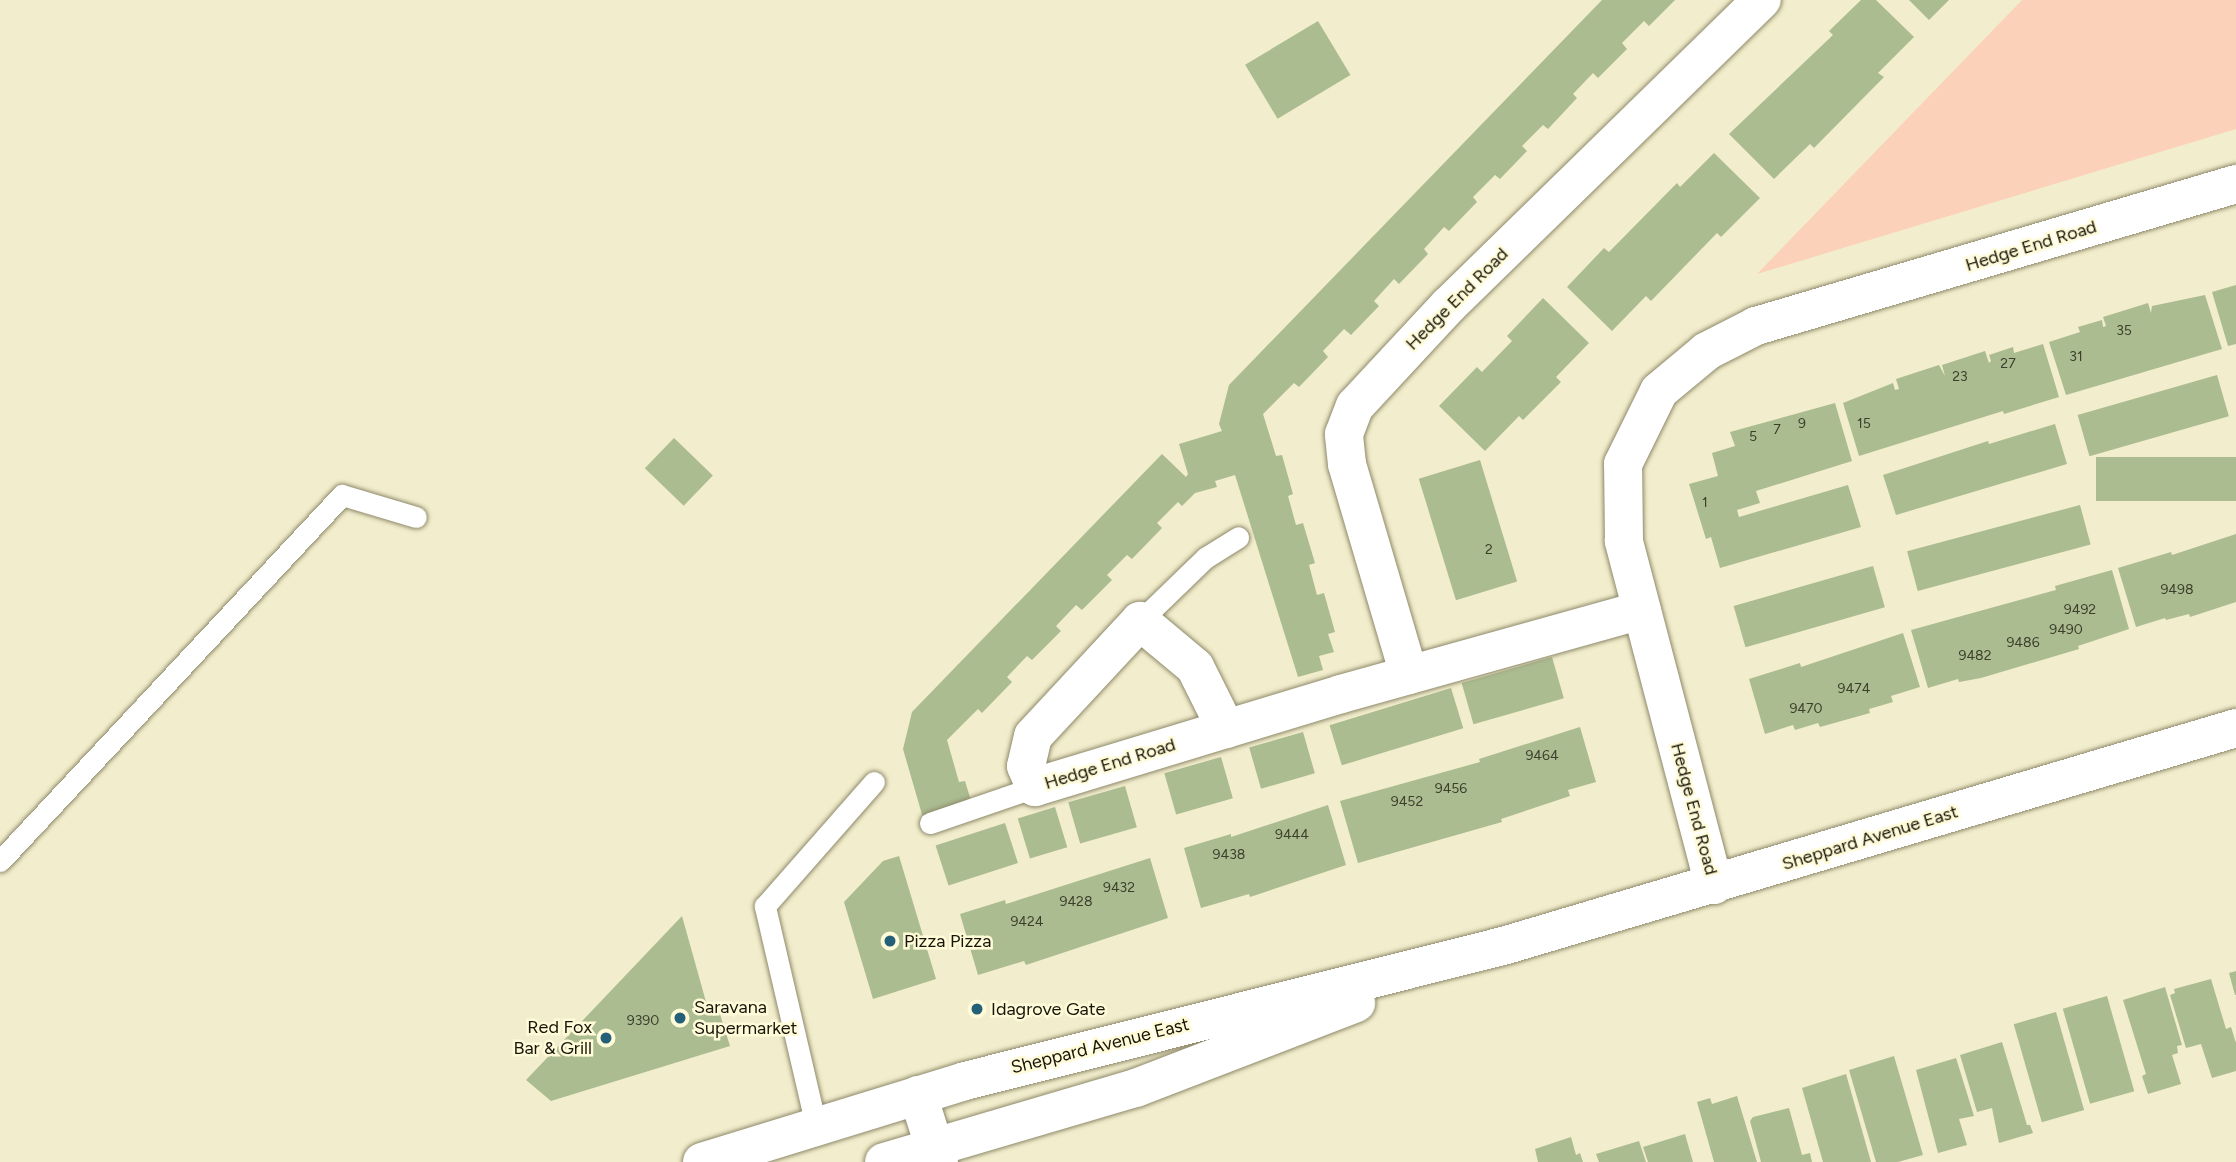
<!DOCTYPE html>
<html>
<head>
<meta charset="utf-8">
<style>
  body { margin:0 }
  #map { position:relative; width:2236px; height:1162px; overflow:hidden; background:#f2edcc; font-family:Figtree,sans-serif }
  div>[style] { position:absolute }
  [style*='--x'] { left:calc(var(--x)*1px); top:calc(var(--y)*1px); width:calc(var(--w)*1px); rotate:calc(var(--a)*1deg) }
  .green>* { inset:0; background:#fbd1ba }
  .building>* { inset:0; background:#abbc91; transform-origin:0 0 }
  .roads { filter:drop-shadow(0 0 2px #8d896a) drop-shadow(0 0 2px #8d896a) }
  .service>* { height:21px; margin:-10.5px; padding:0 10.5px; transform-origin:10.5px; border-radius:10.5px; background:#fff }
  .minor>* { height:38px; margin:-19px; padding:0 19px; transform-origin:19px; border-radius:19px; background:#fff }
  .secondary>* { height:38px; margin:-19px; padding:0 19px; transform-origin:19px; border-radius:19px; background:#fff }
  .dots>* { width:19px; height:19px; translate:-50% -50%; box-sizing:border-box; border:4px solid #fffbd9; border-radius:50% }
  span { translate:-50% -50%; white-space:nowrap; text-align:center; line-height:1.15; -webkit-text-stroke:5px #fffbd9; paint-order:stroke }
  .number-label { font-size:14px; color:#3b3f2b }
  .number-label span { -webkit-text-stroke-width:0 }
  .street-label { font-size:18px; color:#161509 }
  .poi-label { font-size:18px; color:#161509 }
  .left { translate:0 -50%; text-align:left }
  .right { translate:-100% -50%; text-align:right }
</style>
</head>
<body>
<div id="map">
  <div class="green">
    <div style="clip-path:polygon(2022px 0,2236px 0,2236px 129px,1757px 274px)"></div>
  </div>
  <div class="building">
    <div style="clip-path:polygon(1602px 0,1675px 0,1649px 26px,1644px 21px,1622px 43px,1627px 49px,1598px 78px,1593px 73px,1573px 94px,1577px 98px,1548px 129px,1543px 125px,1522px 146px,1527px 151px,1500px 179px,1495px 175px,1473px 197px,1477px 202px,1449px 231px,1444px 227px,1424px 249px,1428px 254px,1399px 284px,1394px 279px,1374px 301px,1379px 306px,1351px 335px,1344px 329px,1323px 351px,1328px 357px,1299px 387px,1294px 383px,1263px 414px,1276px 456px,1282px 455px,1293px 494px,1288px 496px,1296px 525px,1303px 523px,1315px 563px,1309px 565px,1317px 595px,1324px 593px,1335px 632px,1328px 634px,1334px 652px,1319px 656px,1323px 670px,1298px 677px,1235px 475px,1215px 481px,1217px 487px,1195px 493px,1182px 506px,1178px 502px,1157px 523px,1162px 528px,1132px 559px,1127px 555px,1107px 575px,1112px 580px,1082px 610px,1076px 605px,1056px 626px,1061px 631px,1032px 660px,1027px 656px,1007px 677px,1012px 682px,982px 713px,978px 709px,947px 740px,959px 782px,965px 781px,972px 804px,923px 818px,903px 749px,912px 712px,1162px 454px,1186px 477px,1188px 474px,1179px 444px,1222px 431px,1219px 424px,1229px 385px)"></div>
    <div style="clip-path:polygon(1861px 0,1876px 0,1914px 37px,1878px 73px,1884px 77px,1814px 148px,1810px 144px,1774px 179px,1729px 134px,1833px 35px,1829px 31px)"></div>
    <div style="clip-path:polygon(1909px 0,1949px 0,1929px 20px)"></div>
    <div style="left:1318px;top:21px;width:63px;height:85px;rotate:59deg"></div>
    <div style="clip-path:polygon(1714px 153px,1760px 198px,1721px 237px,1717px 233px,1651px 301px,1646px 296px,1612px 331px,1567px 287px,1604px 248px,1609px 252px,1677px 183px,1680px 187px)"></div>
    <div style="clip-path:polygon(2236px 285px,2236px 344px,2228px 346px,2212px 292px)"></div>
    <div style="clip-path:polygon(2205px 295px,2222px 349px,2066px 395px,2049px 342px,2080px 332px,2078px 327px,2102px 320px,2103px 327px,2106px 326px,2103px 317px,2148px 303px,2151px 313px,2152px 306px)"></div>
    <div style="clip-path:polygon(1543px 298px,1589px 343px,1556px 377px,1561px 382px,1523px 420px,1519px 416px,1485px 451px,1439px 406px,1477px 367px,1482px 372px,1512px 341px,1507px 336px)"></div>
    <div style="clip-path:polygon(2043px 344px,2059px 397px,2004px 414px,2003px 411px,1859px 456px,1843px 403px,1893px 383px,1895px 390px,1899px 389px,1896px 379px,1939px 365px,1945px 376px,1942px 365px,1985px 351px,1989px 363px,1991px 361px,1989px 355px,2013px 347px,2014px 353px)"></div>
    <div style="left:2217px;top:375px;width:43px;height:145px;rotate:74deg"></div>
    <div style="clip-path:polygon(1835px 403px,1852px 461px,1756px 491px,1760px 503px,1737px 510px,1739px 517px,1848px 485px,1861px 527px,1720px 568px,1711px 537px,1706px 539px,1689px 484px,1718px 476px,1712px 453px,1735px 446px,1730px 432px)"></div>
    <div style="clip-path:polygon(2055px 424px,2067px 464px,1896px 515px,1883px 475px,1988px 441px,1989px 444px)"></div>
    <div style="left:674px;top:438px;width:54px;height:42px;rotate:44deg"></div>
    <div style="left:2236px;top:457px;width:44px;height:140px;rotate:90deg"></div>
    <div style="left:1480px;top:460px;width:127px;height:64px;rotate:73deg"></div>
    <div style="left:2080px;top:505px;width:41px;height:179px;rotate:75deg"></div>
    <div style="clip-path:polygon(2236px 534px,2236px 602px,2190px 617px,2189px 614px,2166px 620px,2165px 618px,2136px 627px,2118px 568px,2171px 552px,2172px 555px)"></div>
    <div style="left:1873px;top:566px;width:43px;height:145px;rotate:74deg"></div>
    <div style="clip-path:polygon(2112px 570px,2129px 629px,2078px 646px,2079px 649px,1981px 678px,1959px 682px,1958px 679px,1928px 688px,1911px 630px,2056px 590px,2055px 586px)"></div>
    <div style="clip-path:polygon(1903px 633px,1920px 687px,1891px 696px,1893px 702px,1869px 709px,1870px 713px,1820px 727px,1818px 723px,1795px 730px,1793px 725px,1765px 734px,1749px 679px,1800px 663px,1801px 667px)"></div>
    <div style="left:1552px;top:657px;width:43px;height:94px;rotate:74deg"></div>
    <div style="left:1451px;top:688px;width:42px;height:127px;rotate:73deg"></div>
    <div style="clip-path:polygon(1580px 727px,1596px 782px,1568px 790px,1570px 796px,1501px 819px,1502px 822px,1358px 863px,1340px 801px,1480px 762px,1479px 759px)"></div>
    <div style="left:1303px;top:732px;width:43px;height:56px;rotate:74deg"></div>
    <div style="left:1221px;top:757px;width:43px;height:59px;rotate:74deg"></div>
    <div style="left:1125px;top:786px;width:43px;height:59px;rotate:74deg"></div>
    <div style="clip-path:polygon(1328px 805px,1346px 865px,1250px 897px,1249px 894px,1201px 908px,1184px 848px,1231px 834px,1231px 837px)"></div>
    <div style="left:1055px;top:807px;width:42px;height:39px;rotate:73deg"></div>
    <div style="left:1005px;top:823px;width:42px;height:73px;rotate:72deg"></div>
    <div style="clip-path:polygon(899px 856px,936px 979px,873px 999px,844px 902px,883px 861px)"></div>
    <div style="clip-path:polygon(1150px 858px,1168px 918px,1026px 965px,1024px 961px,978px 975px,960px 914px,1005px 900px,1006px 904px)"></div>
    <div style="clip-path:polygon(682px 916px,708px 1009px,719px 1011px,730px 1046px,551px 1101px,526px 1080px)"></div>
    <div style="clip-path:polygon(2236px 971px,2236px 995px,2235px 995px,2229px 973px)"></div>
    <div style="clip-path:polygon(2211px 979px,2226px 1029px,2231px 1027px,2236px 1043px,2236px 1071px,2212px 1078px,2201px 1044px,2186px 1048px,2170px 995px,2175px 993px,2174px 989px)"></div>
    <div style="clip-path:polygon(2165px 987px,2182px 1045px,2177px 1046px,2178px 1053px,2172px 1055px,2181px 1084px,2148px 1094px,2142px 1076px,2146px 1074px,2123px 1000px)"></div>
    <div style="left:2107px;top:996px;width:99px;height:46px;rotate:74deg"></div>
    <div style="left:2056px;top:1012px;width:102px;height:44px;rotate:74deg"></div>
    <div style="clip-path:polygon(2002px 1042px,2027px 1125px,2030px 1125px,2033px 1133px,1999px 1143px,1992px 1108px,1977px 1112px,1960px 1055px)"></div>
    <div style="clip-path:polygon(1894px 1056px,1923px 1155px,1898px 1162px,1876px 1162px,1849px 1070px)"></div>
    <div style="clip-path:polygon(1956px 1058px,1974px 1116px,1959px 1119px,1967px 1145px,1938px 1153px,1916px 1070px)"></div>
    <div style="clip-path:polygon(1846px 1074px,1871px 1162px,1823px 1162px,1802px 1088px)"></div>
    <div style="clip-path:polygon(1737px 1096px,1757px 1162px,1714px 1162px,1697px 1102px,1710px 1098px,1712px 1104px)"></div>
    <div style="clip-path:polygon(1789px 1108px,1802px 1155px,1810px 1153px,1812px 1162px,1761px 1162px,1750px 1121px,1753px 1117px)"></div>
    <div style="clip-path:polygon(1685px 1134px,1693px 1162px,1648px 1162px,1643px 1147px)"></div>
    <div style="clip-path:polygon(1571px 1137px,1576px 1155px,1580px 1153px,1583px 1162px,1538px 1162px,1535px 1149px)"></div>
    <div style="clip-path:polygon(1639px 1141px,1646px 1162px,1599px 1162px,1596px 1154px)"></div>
  </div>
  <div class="roads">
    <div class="service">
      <div style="--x:1140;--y:621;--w:91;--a:-44.1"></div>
      <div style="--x:1205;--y:558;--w:39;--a:-32"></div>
      <div style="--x:930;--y:823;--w:111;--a:-18.9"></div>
      <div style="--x:0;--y:861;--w:501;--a:-46.94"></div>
      <div style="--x:342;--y:495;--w:77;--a:16.6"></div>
      <div style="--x:816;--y:1126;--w:226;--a:-103.1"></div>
      <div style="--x:765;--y:906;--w:165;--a:-48.7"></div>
    </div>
    <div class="minor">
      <div style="--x:1409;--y:675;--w:220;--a:-106.4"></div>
      <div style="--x:1347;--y:464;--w:30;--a:-96"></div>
      <div style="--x:1344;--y:434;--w:30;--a:-69"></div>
      <div style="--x:1355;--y:406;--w:138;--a:-47.1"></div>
      <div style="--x:1449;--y:305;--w:437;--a:-44.3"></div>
      <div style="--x:1226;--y:729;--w:69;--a:-116.6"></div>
      <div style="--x:1195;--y:667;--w:72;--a:-140.1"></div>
      <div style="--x:1140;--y:621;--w:157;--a:132.9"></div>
      <div style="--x:1033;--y:736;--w:31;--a:103"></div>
      <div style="--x:1026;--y:766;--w:23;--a:67"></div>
      <div style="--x:1035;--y:787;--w:200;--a:-16.9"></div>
      <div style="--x:1226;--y:729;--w:120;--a:-16.9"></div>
      <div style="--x:1341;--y:694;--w:312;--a:-15.6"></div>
      <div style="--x:1714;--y:885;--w:356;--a:-104.7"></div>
      <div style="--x:1624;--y:541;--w:77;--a:-90.7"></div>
      <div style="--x:1623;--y:464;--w:81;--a:-63.7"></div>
      <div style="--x:1659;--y:391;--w:62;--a:-39.8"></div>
      <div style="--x:1707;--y:351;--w:55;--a:-27"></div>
      <div style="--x:1756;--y:326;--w:501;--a:-16.48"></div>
      <div style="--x:918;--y:1095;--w:70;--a:72.6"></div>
    </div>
    <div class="secondary">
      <div style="--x:702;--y:1162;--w:275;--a:-17.1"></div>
      <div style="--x:965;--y:1081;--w:555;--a:-14.09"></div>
      <div style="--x:1503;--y:946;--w:765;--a:-16.56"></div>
      <div style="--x:884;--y:1162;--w:263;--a:-16.4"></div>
      <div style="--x:1136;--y:1088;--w:236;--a:-21.1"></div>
    </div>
  </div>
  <div class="dots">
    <div style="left:890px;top:941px;background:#246078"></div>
    <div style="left:977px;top:1009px;background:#246078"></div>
    <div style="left:680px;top:1018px;background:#246078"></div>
    <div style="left:606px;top:1038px;background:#246078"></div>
  </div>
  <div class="number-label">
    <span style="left:2124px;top:331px">35</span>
    <span style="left:2076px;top:357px">31</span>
    <span style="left:2008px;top:364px">27</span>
    <span style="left:1960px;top:377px">23</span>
    <span style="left:1802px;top:424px">9</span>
    <span style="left:1864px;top:424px">15</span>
    <span style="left:1777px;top:430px">7</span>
    <span style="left:1753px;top:437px">5</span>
    <span style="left:1705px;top:503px">1</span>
    <span style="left:1489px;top:550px">2</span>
    <span style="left:2177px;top:590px">9498</span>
    <span style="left:2080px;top:610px">9492</span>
    <span style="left:2066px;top:630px">9490</span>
    <span style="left:2023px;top:643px">9486</span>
    <span style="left:1975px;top:656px">9482</span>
    <span style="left:1854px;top:689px">9474</span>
    <span style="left:1806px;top:709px">9470</span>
    <span style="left:1542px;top:756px">9464</span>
    <span style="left:1451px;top:789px">9456</span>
    <span style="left:1407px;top:802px">9452</span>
    <span style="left:1292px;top:835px">9444</span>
    <span style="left:1229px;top:855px">9438</span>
    <span style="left:1119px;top:888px">9432</span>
    <span style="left:1076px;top:902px">9428</span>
    <span style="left:1027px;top:922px">9424</span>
    <span style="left:643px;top:1021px">9390</span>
  </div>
  <div class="street-label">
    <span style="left:2031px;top:246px;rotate:-17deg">Hedge End Road</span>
    <span style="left:1457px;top:299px;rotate:-45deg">Hedge End Road</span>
    <span style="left:1110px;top:764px;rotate:-17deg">Hedge End Road</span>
    <span style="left:1694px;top:809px;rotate:75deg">Hedge End Road</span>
    <span style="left:1870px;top:838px;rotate:-17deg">Sheppard Avenue East</span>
    <span style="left:1100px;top:1046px;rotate:-14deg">Sheppard Avenue East</span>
  </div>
  <div class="poi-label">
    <span class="left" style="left:904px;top:941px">Pizza Pizza</span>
    <span class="left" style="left:694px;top:1018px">Saravana<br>Supermarket</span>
    <span class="left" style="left:991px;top:1009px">Idagrove Gate</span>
    <span class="right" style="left:592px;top:1038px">Red Fox<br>Bar &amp; Grill</span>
  </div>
</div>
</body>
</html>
